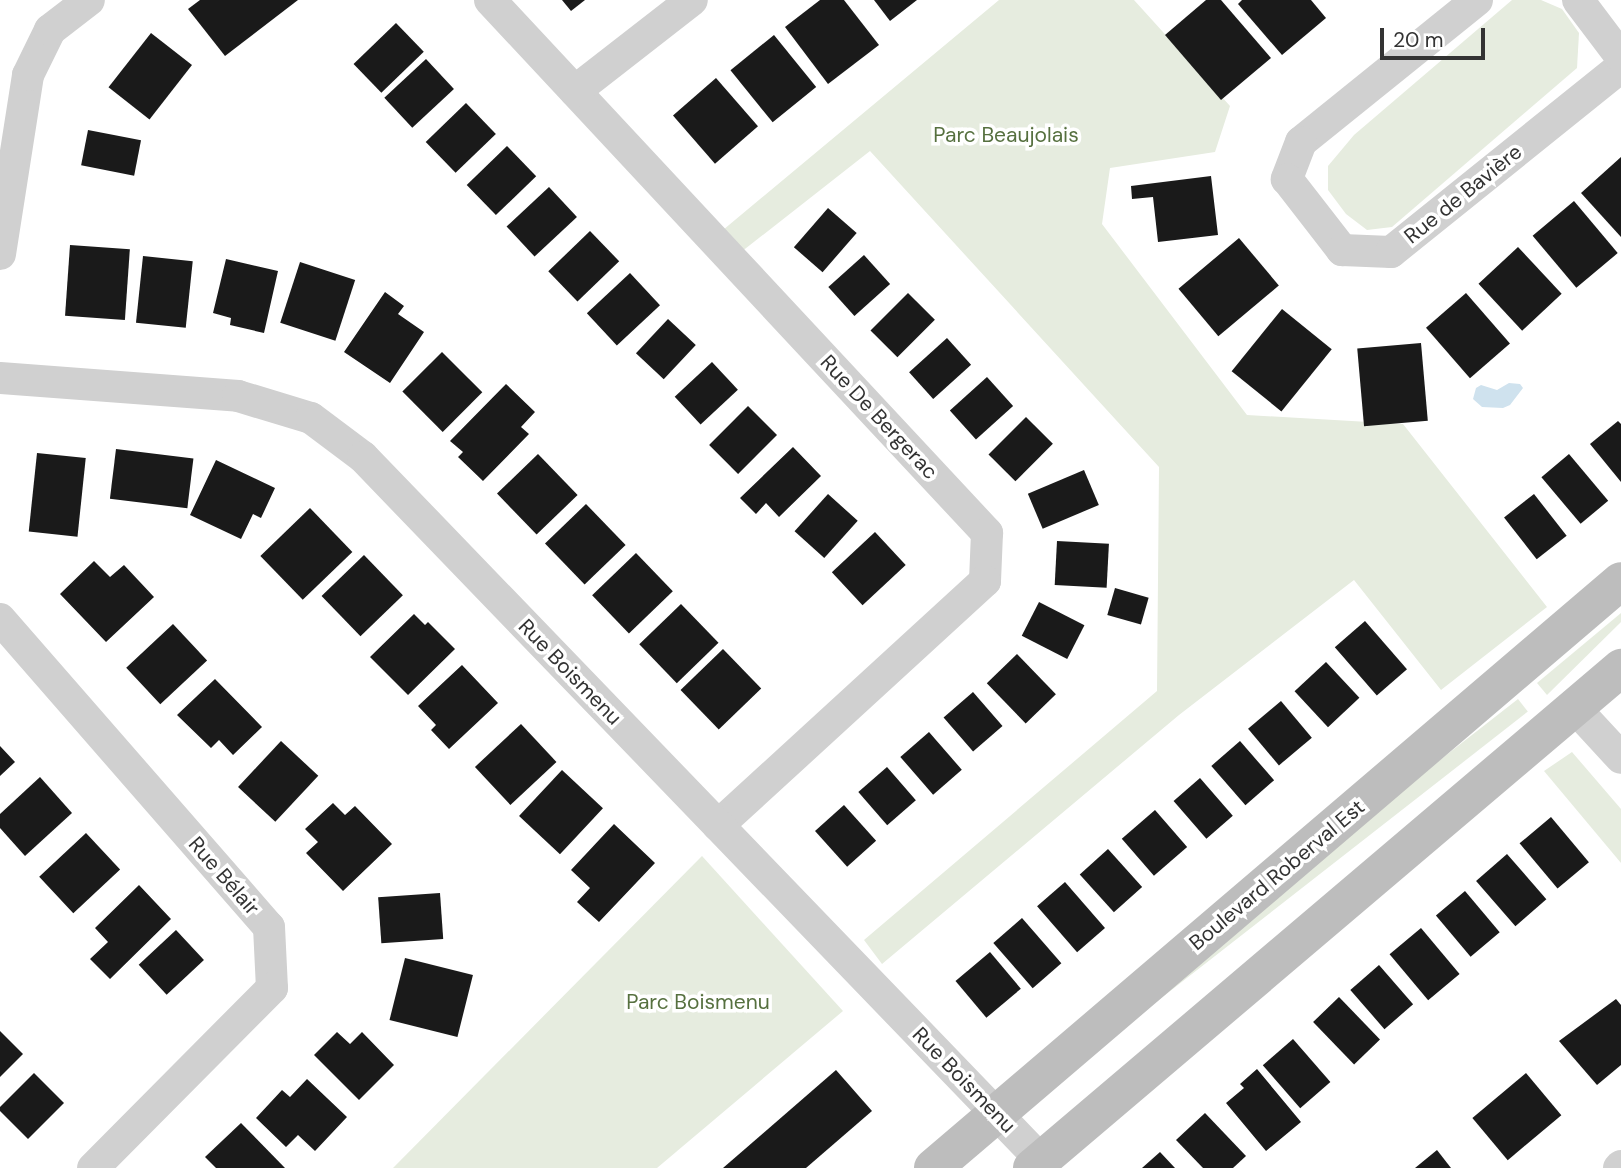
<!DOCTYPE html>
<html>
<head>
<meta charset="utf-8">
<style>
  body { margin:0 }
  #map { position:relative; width:1621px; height:1168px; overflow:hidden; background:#fff; font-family:"DM Sans",sans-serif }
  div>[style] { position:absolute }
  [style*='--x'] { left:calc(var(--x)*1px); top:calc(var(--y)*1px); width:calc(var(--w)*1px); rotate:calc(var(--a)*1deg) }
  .green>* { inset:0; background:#e6ecdf; transform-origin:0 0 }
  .water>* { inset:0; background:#cfe2ee }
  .building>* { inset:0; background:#1a1a1a; transform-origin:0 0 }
  .street>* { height:32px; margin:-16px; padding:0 16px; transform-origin:16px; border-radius:16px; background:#d0d0d0 }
  .secondary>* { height:38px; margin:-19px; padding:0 19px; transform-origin:19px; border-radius:19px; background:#bdbdbd }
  span { translate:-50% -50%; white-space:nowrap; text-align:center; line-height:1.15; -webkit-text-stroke:7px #fff; paint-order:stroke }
  .park-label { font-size:21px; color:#56703f }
  .street-label { font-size:21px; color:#333 }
  .scale { position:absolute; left:1380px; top:28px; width:105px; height:32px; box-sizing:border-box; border:4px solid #333; border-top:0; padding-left:9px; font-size:21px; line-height:24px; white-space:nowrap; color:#333; -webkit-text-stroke:5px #fff; paint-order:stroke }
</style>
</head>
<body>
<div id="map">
  <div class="green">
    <div style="clip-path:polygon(999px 0,1134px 0,1230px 106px,1215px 152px,1110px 168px,1102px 224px,1247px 415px,1403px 424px,1547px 607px,1441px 690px,1354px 580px,1179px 715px,882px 964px,864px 940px,1157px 691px,1159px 467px,870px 151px,736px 256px,717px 235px)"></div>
    <div style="clip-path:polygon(1512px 0,1541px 0,1562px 9px,1579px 33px,1577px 68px,1392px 227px,1367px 230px,1346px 214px,1328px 190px,1328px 166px,1354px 135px)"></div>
    <div style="clip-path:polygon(1621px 613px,1621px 622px,1547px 695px,1537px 683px)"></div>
    <div style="left:1518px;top:699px;width:16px;height:617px;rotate:52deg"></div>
    <div style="clip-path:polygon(1572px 752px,1621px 809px,1621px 863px,1544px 771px)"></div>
    <div style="clip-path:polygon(702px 856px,843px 1011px,657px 1168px,393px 1168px)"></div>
  </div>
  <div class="water">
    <div style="clip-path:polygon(1509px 383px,1520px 384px,1523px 388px,1510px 405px,1503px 408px,1482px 407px,1473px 399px,1476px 388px,1481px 385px,1497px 390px)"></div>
  </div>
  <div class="building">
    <div style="clip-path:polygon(200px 0,298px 0,225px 56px,188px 9px)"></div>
    <div style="clip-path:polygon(562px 0,585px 0,571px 11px)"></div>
    <div style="clip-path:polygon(820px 0,844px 0,879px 45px,828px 84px,785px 27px)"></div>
    <div style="clip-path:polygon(874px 0,917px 0,890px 21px)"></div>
    <div style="clip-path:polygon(1206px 0,1221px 0,1271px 58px,1221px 100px,1165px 35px)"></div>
    <div style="clip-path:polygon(1242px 0,1311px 0,1326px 18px,1282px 55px,1238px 4px)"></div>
    <div style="left:396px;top:23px;width:40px;height:59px;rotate:46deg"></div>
    <div style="left:151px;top:33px;width:52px;height:69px;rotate:38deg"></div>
    <div style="left:774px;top:35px;width:67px;height:56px;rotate:51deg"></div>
    <div style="left:426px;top:59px;width:41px;height:57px;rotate:47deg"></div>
    <div style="left:716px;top:78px;width:64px;height:57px;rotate:49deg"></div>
    <div style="left:466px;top:103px;width:43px;height:56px;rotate:46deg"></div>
    <div style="left:88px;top:130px;width:54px;height:36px;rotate:11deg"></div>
    <div style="left:507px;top:146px;width:42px;height:56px;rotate:46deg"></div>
    <div style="clip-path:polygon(1621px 157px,1621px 237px,1581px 193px)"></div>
    <div style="clip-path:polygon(1211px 176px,1218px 235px,1158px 242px,1153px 197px,1132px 199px,1131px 186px)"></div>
    <div style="left:549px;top:187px;width:41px;height:58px;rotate:47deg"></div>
    <div style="left:1574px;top:201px;width:68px;height:54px;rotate:50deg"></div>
    <div style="left:828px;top:208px;width:38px;height:52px;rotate:41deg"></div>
    <div style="left:590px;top:231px;width:42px;height:58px;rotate:46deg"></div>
    <div style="left:1239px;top:238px;width:62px;height:79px;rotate:50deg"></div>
    <div style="left:70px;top:245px;width:60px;height:71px;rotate:4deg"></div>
    <div style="left:1518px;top:247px;width:64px;height:54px;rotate:47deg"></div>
    <div style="left:864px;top:255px;width:39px;height:48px;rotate:48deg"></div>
    <div style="left:143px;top:256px;width:50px;height:67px;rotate:6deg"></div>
    <div style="clip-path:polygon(226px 259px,278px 271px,264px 333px,230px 325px,231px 318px,213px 313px)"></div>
    <div style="left:300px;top:262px;width:58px;height:64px;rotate:18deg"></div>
    <div style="left:630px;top:273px;width:44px;height:59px;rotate:47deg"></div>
    <div style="clip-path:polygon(385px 292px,404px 306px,398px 314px,424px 332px,390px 383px,344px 352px)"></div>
    <div style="left:908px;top:293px;width:38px;height:53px;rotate:45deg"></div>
    <div style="left:1466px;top:293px;width:67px;height:53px;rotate:49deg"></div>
    <div style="left:1282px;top:309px;width:64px;height:80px;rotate:39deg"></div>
    <div style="left:668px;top:319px;width:38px;height:47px;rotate:43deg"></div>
    <div style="left:947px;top:338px;width:36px;height:51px;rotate:48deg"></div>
    <div style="left:1421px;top:343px;width:78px;height:64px;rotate:85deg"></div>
    <div style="left:442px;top:352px;width:57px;height:56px;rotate:45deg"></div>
    <div style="left:712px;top:362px;width:38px;height:51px;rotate:47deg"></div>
    <div style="left:987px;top:377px;width:39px;height:50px;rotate:48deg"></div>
    <div style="clip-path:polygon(506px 384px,535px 412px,521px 427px,529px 434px,483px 481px,458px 457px,463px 452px,450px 441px)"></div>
    <div style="left:748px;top:406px;width:41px;height:55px;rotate:45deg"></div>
    <div style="left:1026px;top:417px;width:38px;height:53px;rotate:45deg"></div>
    <div style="clip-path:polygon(1618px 421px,1621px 424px,1621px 482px,1590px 444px)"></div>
    <div style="clip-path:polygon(793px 447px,821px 476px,779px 517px,766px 503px,756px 514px,740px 498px)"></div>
    <div style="left:116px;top:449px;width:78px;height:50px;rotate:7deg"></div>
    <div style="left:37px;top:453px;width:49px;height:79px;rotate:6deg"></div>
    <div style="left:538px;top:454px;width:57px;height:57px;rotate:46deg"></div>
    <div style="left:1569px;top:454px;width:61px;height:36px;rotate:50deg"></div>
    <div style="clip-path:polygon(216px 460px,275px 488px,261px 518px,253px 514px,241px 539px,190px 515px)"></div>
    <div style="left:1084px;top:470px;width:38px;height:61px;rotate:67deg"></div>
    <div style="left:828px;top:494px;width:40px;height:50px;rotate:42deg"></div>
    <div style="left:1534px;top:494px;width:53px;height:38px;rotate:52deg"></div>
    <div style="left:586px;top:504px;width:57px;height:57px;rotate:46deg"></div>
    <div style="left:310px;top:508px;width:61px;height:69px;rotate:46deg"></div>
    <div style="left:875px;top:532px;width:45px;height:59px;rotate:47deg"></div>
    <div style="left:1057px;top:541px;width:52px;height:44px;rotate:3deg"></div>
    <div style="left:636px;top:553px;width:53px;height:61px;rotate:46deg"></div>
    <div style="left:364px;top:555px;width:56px;height:59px;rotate:46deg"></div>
    <div style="clip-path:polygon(94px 561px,110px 577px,124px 565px,154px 597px,106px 642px,60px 594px)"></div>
    <div style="left:1115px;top:588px;width:35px;height:28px;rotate:16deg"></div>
    <div style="left:1039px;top:602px;width:51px;height:38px;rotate:27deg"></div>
    <div style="left:681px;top:604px;width:54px;height:58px;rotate:46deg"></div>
    <div style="clip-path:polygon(414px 614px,425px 625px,428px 622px,455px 649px,408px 695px,370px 657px)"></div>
    <div style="left:1365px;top:621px;width:64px;height:40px;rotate:49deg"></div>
    <div style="left:173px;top:624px;width:50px;height:64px;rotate:47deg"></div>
    <div style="left:723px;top:649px;width:55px;height:59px;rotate:46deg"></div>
    <div style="left:1017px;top:654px;width:56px;height:42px;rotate:46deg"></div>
    <div style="left:1326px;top:662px;width:49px;height:43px;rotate:47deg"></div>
    <div style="clip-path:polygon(462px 665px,498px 703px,449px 749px,431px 730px,436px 725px,418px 706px)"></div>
    <div style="clip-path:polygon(215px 679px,262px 727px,233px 755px,219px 740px,211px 748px,177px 715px)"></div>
    <div style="left:973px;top:692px;width:45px;height:39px;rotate:49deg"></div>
    <div style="left:1281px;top:701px;width:48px;height:43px;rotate:50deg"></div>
    <div style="left:521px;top:724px;width:52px;height:63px;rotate:47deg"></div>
    <div style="left:929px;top:732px;width:50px;height:38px;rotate:49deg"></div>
    <div style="left:281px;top:741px;width:51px;height:63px;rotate:43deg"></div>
    <div style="left:1240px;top:741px;width:52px;height:38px;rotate:49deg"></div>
    <div style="clip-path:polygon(0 746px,15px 762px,0 776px)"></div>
    <div style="left:887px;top:767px;width:44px;height:38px;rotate:49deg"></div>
    <div style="left:562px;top:770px;width:56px;height:63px;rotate:43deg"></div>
    <div style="clip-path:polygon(40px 777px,72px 813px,25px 856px,0 828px,0 814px)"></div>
    <div style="left:1200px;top:778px;width:50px;height:35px;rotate:49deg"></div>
    <div style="clip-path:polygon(333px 803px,345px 815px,355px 806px,392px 844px,343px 891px,306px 853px,318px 842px,305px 829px)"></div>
    <div style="left:844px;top:805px;width:48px;height:39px;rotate:48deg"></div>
    <div style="left:1155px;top:810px;width:49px;height:44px;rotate:49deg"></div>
    <div style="left:1551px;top:817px;width:59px;height:41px;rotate:50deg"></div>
    <div style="clip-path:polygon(614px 824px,655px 863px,599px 922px,577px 902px,590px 888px,571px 870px)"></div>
    <div style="left:86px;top:833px;width:50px;height:64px;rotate:47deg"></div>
    <div style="left:1108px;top:849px;width:51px;height:38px;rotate:48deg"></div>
    <div style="left:1507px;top:854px;width:60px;height:41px;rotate:49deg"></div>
    <div style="left:1065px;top:882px;width:61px;height:37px;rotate:49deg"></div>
    <div style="clip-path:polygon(139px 885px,171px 919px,110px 979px,90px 959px,108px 942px,95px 928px)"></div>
    <div style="left:1465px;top:891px;width:54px;height:38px;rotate:50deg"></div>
    <div style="left:440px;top:893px;width:46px;height:62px;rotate:86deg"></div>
    <div style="left:1022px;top:918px;width:60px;height:38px;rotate:49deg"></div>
    <div style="left:1421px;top:928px;width:60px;height:41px;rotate:50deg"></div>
    <div style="left:176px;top:930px;width:41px;height:51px;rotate:47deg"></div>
    <div style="left:990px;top:952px;width:48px;height:45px;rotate:50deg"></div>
    <div style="left:405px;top:958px;width:70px;height:64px;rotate:14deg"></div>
    <div style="left:1379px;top:965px;width:52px;height:38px;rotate:49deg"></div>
    <div style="left:1339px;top:997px;width:59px;height:36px;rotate:46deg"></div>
    <div style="clip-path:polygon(1616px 999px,1621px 1005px,1621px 1065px,1597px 1085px,1559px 1041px)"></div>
    <div style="clip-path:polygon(0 1031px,23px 1054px,0 1077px)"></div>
    <div style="clip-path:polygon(337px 1032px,350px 1044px,362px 1032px,394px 1065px,359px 1100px,314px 1055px)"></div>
    <div style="left:1293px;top:1039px;width:57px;height:40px;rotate:49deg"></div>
    <div style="clip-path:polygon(1257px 1069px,1301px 1122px,1266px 1151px,1226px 1103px,1244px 1088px,1240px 1084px)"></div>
    <div style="clip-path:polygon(836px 1070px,872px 1111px,806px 1168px,723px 1168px)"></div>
    <div style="clip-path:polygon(34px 1073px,64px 1103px,28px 1139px,0 1111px,0 1107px)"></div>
    <div style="left:1526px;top:1073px;width:55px;height:70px;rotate:50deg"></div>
    <div style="clip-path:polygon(307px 1079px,347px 1117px,315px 1151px,298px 1135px,286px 1147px,256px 1118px,282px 1090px,290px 1097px)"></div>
    <div style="clip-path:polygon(1205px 1113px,1246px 1156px,1233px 1168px,1203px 1168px,1176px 1140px)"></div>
    <div style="clip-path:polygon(241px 1123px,285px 1168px,216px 1168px,205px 1157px)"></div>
    <div style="clip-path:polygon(1437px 1150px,1451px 1168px,1415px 1168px)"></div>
    <div style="clip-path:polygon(1160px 1152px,1175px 1168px,1142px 1168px)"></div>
  </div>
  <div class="street">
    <div style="--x:490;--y:0;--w:729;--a:47"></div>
    <div style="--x:987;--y:533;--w:48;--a:92.4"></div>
    <div style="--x:985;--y:581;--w:362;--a:137.5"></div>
    <div style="--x:1477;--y:0;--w:226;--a:141.1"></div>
    <div style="--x:1301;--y:142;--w:40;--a:111"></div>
    <div style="--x:1287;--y:179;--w:90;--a:52.2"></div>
    <div style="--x:1342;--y:250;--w:49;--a:2.3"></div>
    <div style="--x:1391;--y:252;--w:295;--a:-38.8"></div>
    <div style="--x:1578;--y:0;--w:71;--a:53"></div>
    <div style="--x:575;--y:91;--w:148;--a:-37.9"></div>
    <div style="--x:0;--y:254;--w:181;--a:-81.1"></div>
    <div style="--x:28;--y:75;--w:50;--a:-63.9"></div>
    <div style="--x:50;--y:30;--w:49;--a:-37.6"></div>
    <div style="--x:0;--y:378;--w:239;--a:4.3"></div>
    <div style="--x:238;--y:396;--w:76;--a:16.8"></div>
    <div style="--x:311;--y:418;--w:65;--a:36.9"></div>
    <div style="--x:363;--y:457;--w:977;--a:46.04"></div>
    <div style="--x:0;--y:619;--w:409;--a:48.9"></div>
    <div style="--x:269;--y:927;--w:61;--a:87.2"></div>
    <div style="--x:272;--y:988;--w:254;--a:134.8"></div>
    <div style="--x:1574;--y:707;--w:69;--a:47.3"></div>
    <div style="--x:1619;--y:1168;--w:3;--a:-45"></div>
  </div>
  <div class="secondary">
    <div style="--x:933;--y:1168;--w:904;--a:-40.47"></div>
    <div style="--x:1032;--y:1168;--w:773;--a:-40.33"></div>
  </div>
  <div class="park-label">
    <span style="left:1006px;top:135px">Parc Beaujolais</span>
    <span style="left:698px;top:1002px">Parc Boismenu</span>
  </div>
  <div class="street-label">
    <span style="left:1463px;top:194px;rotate:-39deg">Rue de Bavière</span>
    <span style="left:879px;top:417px;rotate:47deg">Rue De Bergerac</span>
    <span style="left:570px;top:672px;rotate:46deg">Rue Boismenu</span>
    <span style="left:1277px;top:875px;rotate:-40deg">Boulevard Roberval Est</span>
    <span style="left:224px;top:876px;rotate:49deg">Rue Bélair</span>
    <span style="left:964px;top:1080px;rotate:46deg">Rue Boismenu</span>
  </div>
  <div class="scale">20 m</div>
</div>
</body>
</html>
